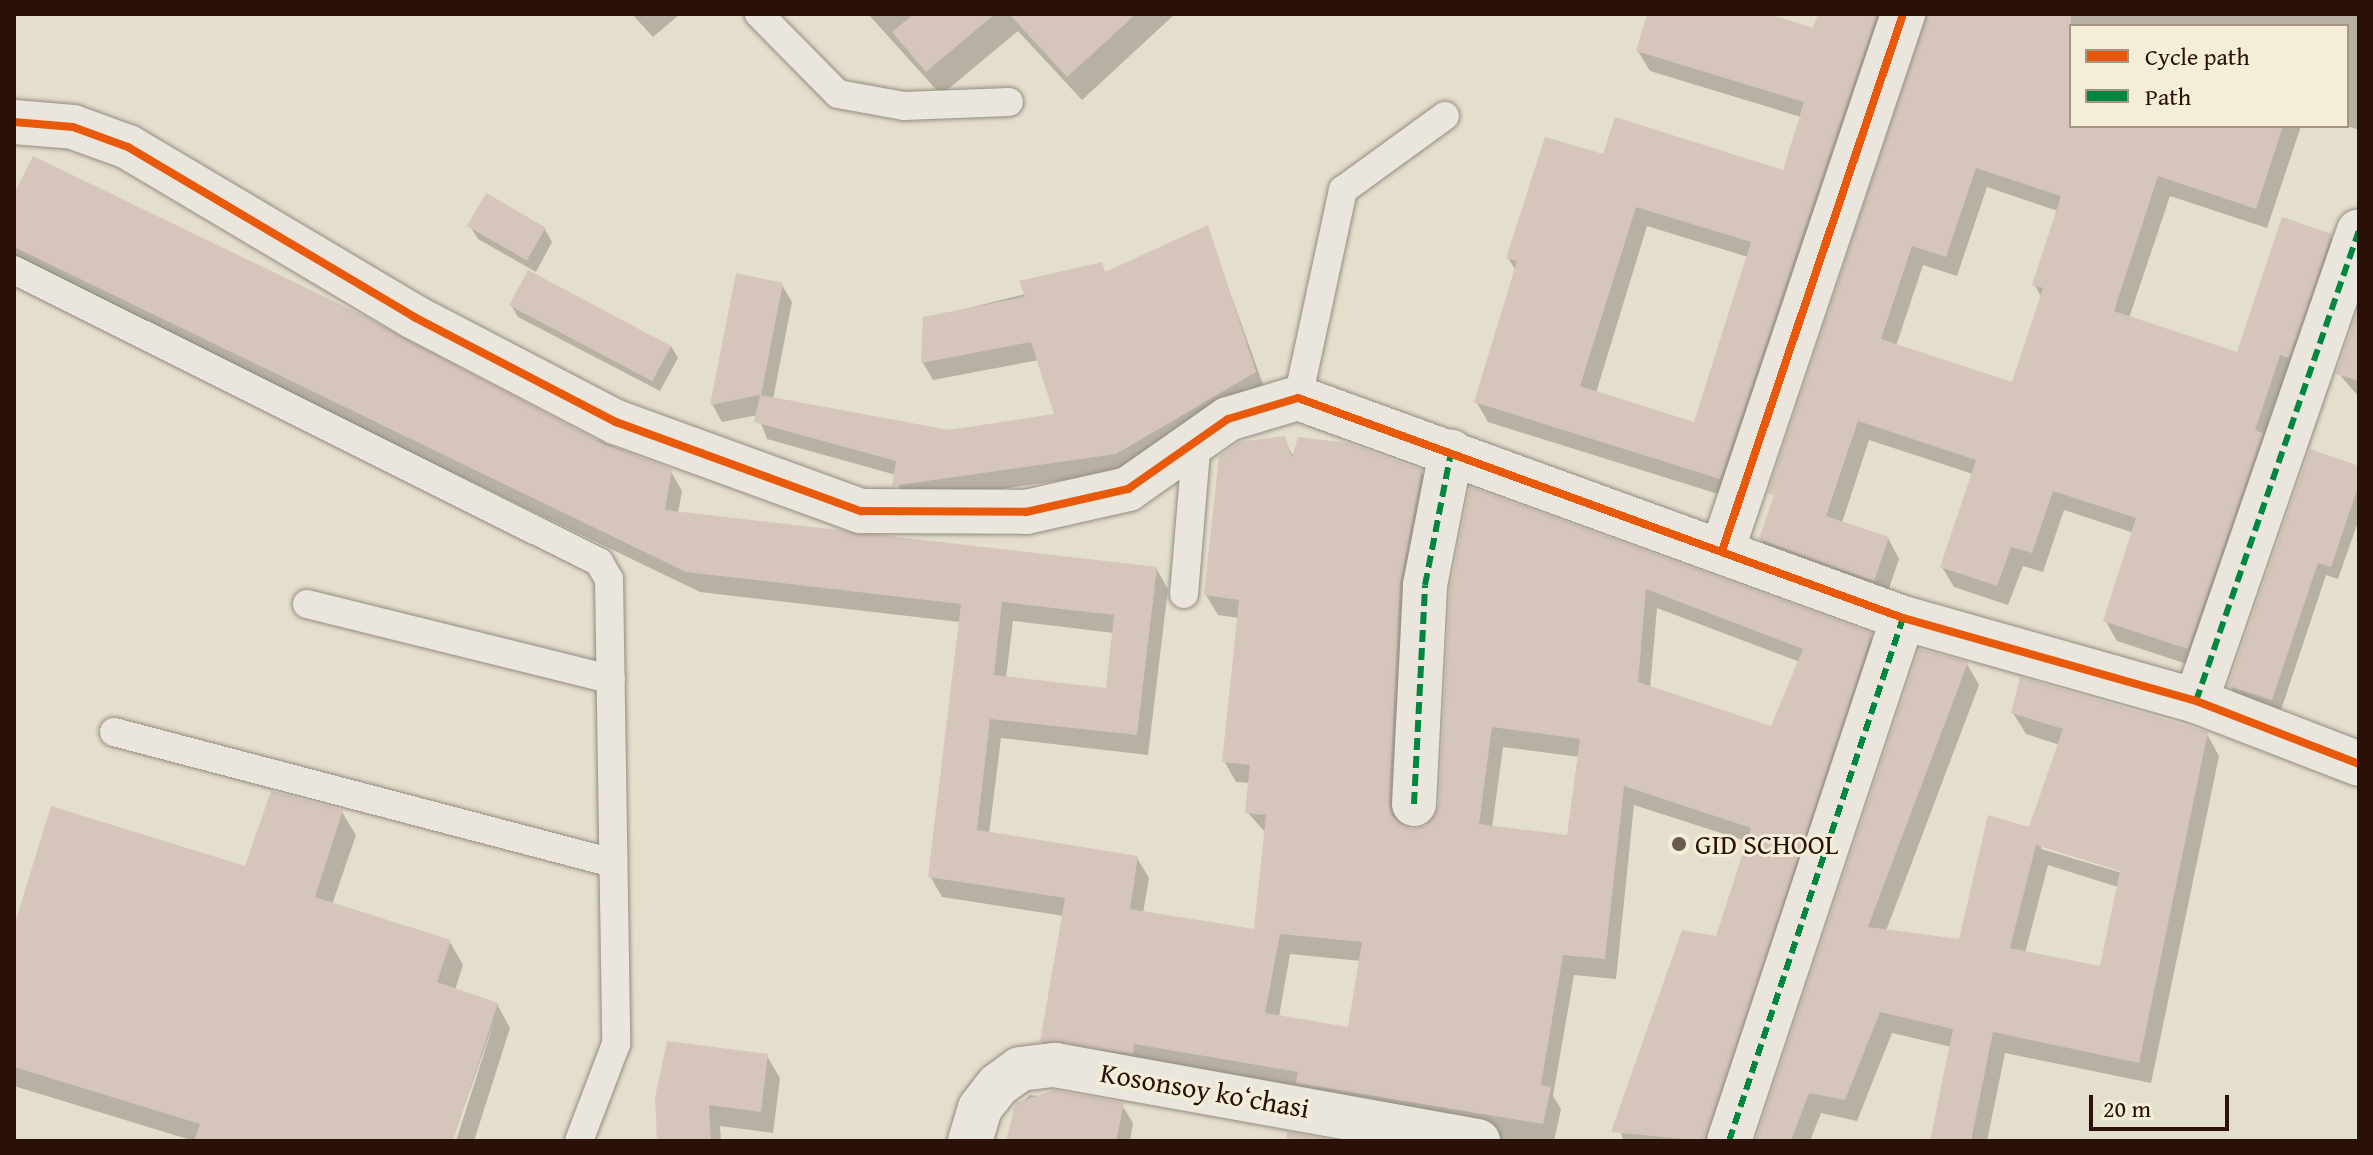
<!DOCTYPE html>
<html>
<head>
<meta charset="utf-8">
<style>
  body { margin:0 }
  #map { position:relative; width:2373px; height:1155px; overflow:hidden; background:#e4decc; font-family:"Gentium Book Plus",serif }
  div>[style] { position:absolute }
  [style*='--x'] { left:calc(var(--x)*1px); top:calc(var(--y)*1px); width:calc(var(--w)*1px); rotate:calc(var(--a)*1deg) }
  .shadow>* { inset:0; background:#0003 }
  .building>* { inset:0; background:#d6c5bb; transform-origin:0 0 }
  .roads { filter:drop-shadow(0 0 2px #938c80) drop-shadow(0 0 2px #938c80) }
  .lane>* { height:28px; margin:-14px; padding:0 14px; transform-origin:14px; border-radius:14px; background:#eae6dd }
  .street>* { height:44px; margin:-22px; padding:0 22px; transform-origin:22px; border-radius:22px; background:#eae6dd }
  .quiet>* { height:6px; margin-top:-3px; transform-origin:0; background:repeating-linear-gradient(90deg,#00873e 0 12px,transparent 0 18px) }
  .cycleway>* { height:8px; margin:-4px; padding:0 4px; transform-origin:4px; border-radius:4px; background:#e8590c }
  .dots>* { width:22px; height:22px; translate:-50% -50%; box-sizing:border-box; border:4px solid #f4edd7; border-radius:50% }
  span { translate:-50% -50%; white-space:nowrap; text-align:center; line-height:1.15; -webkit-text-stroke:6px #f4edd7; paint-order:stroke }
  .poi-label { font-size:28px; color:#2b1007 }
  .left { translate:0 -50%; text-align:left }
  .street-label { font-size:28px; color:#2b1007 }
  .frame { position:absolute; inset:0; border:16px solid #2b1007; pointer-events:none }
  .legend { position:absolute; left:2069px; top:24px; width:280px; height:104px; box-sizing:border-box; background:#f4edd7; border:2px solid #a49584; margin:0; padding:10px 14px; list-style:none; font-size:24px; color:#2b1007 }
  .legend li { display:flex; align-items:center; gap:16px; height:40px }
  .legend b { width:40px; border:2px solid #a49584 }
  .scale { position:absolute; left:2089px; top:1095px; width:140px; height:36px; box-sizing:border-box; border:4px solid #2b1007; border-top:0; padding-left:10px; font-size:24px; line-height:28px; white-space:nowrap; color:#2b1007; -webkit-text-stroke:6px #f4edd7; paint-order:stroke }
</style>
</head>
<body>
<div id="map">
  <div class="shadow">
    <div style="clip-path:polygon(632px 14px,680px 14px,653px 37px)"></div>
    <div style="clip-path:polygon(868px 14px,1175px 14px,1082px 100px,1018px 31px,941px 95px)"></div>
    <div style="clip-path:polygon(evenodd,1649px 14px,1762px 14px,1815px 30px,1820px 14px,1902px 14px,1731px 498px,1488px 422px,1476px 401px,1516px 271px,1508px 258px,1604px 157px,1784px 172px,1801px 117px,1650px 71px,1638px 51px,1649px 14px,1647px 226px,1748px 257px,1695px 424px,1596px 393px,1647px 226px)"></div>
    <div style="clip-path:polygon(evenodd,1927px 14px,2359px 14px,2359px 130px,2347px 126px,2347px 26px,2071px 26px,2071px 126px,2301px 126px,2267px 228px,2170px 196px,2129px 318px,2239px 354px,2330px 235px,2342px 256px,2199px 668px,2117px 641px,2105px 620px,2134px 533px,2064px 510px,2043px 572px,2023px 566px,2008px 605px,1954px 587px,1942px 567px,1973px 474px,1869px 440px,1842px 523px,1888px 538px,1899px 559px,1885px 600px,1773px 559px,1761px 539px,1927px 14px,1987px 187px,2058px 211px,2034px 284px,2042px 298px,2013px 384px,1896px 346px,1923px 265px,1957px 276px,1987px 187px)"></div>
    <div style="clip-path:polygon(evenodd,14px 199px,670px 470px,682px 491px,678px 513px,1156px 568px,1168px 589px,1148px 755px,1001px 738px,989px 834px,1137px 858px,1149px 878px,1143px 913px,1256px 932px,1266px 833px,1247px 812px,1250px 783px,1236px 782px,1224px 761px,1239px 618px,1218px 615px,1206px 595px,1283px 438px,1294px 457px,1421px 471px,1433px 492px,1411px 605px,1400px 823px,1412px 831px,1427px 828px,1441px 806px,1471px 490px,1870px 635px,1882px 655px,1720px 1141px,1623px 1141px,1618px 1117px,1718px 938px,1749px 842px,1634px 805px,1616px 979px,1574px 975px,1553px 1096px,1561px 1109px,1554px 1141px,1502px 1141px,1054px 1061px,1042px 1041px,1064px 916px,942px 897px,930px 876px,960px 622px,700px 592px,14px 261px,14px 199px,1657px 608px,1800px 662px,1773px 728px,1650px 688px,1657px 608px,14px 199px,1013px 621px,1114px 633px,1107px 690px,1006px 678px,1013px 621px,14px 199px,1503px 747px,1580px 757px,1569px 837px,1492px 828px,1503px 747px,14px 199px,1290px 954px,1361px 961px,1350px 1030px,1279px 1017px,1290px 954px)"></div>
    <div style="clip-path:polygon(470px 226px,544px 228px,552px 242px,536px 272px,478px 239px)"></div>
    <div style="clip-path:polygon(1207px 228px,1265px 390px,1126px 471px,904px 503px,896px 475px,767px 439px,758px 415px,722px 422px,712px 404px,782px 285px,792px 302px,773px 399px,949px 432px,1057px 415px,1039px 360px,933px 380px,923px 363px,924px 319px,1106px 274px)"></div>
    <div style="clip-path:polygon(511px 305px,671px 346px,678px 358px,660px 391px,518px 317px)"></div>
    <div style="clip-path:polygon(2359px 313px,2359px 397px,2338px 373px)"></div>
    <div style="clip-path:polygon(2359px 468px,2359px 519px,2338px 579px,2326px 575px,2280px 713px,2238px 699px,2230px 686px)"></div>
    <div style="clip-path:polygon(evenodd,1967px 664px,1979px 685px,1886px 931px,1961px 941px,2030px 829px,2060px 745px,2026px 734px,2013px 713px,2207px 734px,2219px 756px,2151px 1083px,2005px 1053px,1987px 1141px,1932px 1141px,1952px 1047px,1892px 1033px,1857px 1121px,1821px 1113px,1810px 1141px,1757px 1141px,1967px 664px,2041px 844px,2130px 872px,2129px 875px,2041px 849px,2041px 844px,1967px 664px,2048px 865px,2118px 887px,2102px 969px,2025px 953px,2048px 865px)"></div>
    <div style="clip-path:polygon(342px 812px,356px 835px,332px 905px,450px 942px,463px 965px,455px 990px,497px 1004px,510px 1028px,474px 1141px,456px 1141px,495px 1019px,452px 1141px,194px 1141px,14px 1086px,14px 932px,247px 868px)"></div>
    <div style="clip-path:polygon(767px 1056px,780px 1078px,773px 1133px,720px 1126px,721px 1141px,659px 1141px)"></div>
    <div style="clip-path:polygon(1030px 1095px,1122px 1105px,1133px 1123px,1130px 1141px,1008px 1141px,1014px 1109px)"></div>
  </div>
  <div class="building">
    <div style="clip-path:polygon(914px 14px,995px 14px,926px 72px,892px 32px)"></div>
    <div style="clip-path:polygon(1009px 14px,1136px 14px,1067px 77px)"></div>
    <div style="clip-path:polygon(evenodd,1647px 14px,1768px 14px,1813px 28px,1818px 14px,1877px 14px,1720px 479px,1474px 402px,1517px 261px,1506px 258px,1545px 137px,1603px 154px,1615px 117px,1783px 170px,1804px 102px,1636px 51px,1647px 14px,1636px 207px,1751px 242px,1694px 422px,1580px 386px,1636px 207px)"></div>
    <div style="clip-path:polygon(evenodd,1927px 14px,2071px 14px,2071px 126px,2283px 126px,2256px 209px,2158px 176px,2114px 311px,2237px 352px,2282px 217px,2332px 234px,2289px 358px,2280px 355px,2255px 430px,2263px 433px,2188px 649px,2103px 621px,2136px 518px,2053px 491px,2032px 553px,2011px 547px,1997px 586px,1940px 567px,1976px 460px,1858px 421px,1826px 516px,1889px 537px,1874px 581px,1759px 539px,1774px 495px,1768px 493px,1927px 14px,1976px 168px,2061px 196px,2032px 285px,2043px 288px,2012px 382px,1881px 339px,1912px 246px,1946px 257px,1976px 168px)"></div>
    <div style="clip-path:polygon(evenodd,33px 156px,360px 314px,604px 444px,672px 469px,665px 510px,1157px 567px,1137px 735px,990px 719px,977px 830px,1138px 856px,1130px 909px,1254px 929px,1266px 815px,1245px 813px,1250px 765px,1222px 762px,1239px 600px,1204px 595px,1219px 456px,1239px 442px,1285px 436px,1292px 457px,1298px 437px,1348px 443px,1422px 470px,1400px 584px,1389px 803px,1392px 816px,1412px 829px,1426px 826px,1439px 805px,1450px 588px,1470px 487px,1872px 633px,1705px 1141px,1611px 1132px,1682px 930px,1716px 936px,1751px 828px,1624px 786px,1605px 959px,1563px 955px,1541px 1085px,1551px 1087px,1543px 1124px,1296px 1083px,1298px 1072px,1134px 1044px,1133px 1054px,1040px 1042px,1065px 898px,928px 877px,961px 604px,686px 572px,14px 247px,14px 194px,33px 156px,1646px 589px,1803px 649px,1771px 726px,1638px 682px,1646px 589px,33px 156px,1002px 602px,1114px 615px,1106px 688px,994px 675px,1002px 602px,33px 156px,1492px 727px,1580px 739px,1567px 835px,1479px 824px,1492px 727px,33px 156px,1280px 934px,1362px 942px,1348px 1027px,1265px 1013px,1280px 934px)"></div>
    <div style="left:486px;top:193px;width:69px;height:38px;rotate:30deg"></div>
    <div style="clip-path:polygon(1208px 225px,1256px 372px,1116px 454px,892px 486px,896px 461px,754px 422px,760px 395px,710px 405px,736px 273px,783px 283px,761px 395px,949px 430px,1054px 414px,1031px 342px,921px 363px,923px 317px,1025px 297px,1019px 281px,1102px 262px,1105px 272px)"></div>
    <div style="left:528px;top:270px;width:162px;height:40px;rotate:28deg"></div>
    <div style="clip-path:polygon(2359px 307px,2359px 381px,2336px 374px)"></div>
    <div style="clip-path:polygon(2310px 449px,2359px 466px,2359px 484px,2331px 567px,2318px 563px,2272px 700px,2228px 686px)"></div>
    <div style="clip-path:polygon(evenodd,1919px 649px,1968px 662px,1868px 927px,1959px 939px,1988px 815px,2029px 827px,2063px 729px,2011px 713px,2020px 677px,2208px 732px,2139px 1063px,1993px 1032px,1971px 1141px,1930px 1141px,1953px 1029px,1880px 1012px,1845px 1100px,1809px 1093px,1791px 1141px,1755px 1141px,1919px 649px,2036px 845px,2120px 871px,2100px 966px,2010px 948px,2036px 845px)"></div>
    <div style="clip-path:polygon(271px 791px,343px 810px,315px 897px,451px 940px,437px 982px,498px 1003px,453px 1141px,194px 1141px,200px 1124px,14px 1067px,14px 926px,51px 806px,245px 866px)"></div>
    <div style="clip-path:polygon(667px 1041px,768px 1054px,761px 1112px,709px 1105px,711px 1141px,657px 1141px,655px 1097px)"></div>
    <div style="clip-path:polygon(1054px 1090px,1124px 1103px,1116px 1141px,1006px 1141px,1016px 1103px)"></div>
    <div style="clip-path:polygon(1287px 1132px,1337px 1141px,1286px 1141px)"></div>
  </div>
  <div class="roads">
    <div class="lane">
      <div style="--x:759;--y:14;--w:112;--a:45.4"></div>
      <div style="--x:838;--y:94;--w:67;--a:10.3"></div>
      <div style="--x:904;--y:106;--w:105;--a:-2.2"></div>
      <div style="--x:14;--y:270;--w:654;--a:26.53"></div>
      <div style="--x:599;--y:562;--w:20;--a:60"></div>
      <div style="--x:609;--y:579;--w:465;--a:89.1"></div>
      <div style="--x:616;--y:1044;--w:104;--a:110.9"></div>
      <div style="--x:1298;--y:398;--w:213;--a:-77.8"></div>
      <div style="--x:1343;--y:190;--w:126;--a:-36"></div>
      <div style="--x:1184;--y:594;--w:156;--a:-85.2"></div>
      <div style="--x:307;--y:604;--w:313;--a:13.9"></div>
      <div style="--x:114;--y:732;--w:516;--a:14.71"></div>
    </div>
    <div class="street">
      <div style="--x:14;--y:122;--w:59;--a:4.8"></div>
      <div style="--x:73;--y:127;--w:59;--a:20"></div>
      <div style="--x:128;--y:147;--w:333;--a:30.7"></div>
      <div style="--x:414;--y:317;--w:228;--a:27.5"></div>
      <div style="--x:616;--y:422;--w:261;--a:20"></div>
      <div style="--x:861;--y:511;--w:165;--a:0.3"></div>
      <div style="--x:1026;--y:512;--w:105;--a:-12.7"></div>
      <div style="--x:1128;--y:489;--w:122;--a:-35"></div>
      <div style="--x:1228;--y:419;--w:73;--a:-16.7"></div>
      <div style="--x:1298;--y:398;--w:644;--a:19.98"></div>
      <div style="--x:1903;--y:618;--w:305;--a:15.8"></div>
      <div style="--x:2196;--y:701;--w:175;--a:21.1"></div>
      <div style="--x:1722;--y:551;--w:567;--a:-71.37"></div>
      <div style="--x:2196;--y:701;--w:497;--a:-70.9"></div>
      <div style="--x:1414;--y:804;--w:219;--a:-87.1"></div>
      <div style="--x:1425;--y:585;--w:136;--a:-78.9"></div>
      <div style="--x:970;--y:1141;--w:34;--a:-73"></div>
      <div style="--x:980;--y:1108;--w:29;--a:-52"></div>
      <div style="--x:998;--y:1085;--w:27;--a:-36"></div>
      <div style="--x:1020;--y:1069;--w:35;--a:-7"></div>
      <div style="--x:1055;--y:1065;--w:430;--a:10.2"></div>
      <div style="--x:1729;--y:1141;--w:551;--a:-71.6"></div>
    </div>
  </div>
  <div class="quiet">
    <div style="--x:2196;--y:701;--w:497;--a:-70.9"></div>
    <div style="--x:1414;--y:804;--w:219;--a:-87.1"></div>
    <div style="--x:1425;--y:585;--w:136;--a:-78.9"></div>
    <div style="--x:1729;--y:1141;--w:551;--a:-71.6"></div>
  </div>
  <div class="cycleway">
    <div style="--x:14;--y:122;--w:59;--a:4.8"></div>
    <div style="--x:73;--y:127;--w:59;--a:20"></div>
    <div style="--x:128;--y:147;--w:333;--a:30.7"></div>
    <div style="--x:414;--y:317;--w:228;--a:27.5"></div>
    <div style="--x:616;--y:422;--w:261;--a:20"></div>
    <div style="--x:861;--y:511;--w:165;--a:0.3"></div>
    <div style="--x:1026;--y:512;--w:105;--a:-12.7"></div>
    <div style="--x:1128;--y:489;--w:122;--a:-35"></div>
    <div style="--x:1228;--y:419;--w:73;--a:-16.7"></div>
    <div style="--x:1298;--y:398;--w:644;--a:19.98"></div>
    <div style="--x:1903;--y:618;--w:305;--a:15.8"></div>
    <div style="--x:2196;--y:701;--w:175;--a:21.1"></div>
    <div style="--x:1722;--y:551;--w:567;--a:-71.37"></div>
  </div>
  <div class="dots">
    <div style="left:1679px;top:844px;background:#6c584c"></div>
  </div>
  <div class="poi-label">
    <span class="left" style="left:1695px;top:844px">GID SCHOOL</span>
  </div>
  <div class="street-label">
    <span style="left:1205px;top:1090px;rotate:10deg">Kosonsoy koʻchasi</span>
  </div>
  <div class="frame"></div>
  <ul class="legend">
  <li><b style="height:10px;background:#e8590c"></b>Cycle path</li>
  <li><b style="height:10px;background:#00873e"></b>Path</li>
  </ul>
  <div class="scale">20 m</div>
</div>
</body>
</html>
